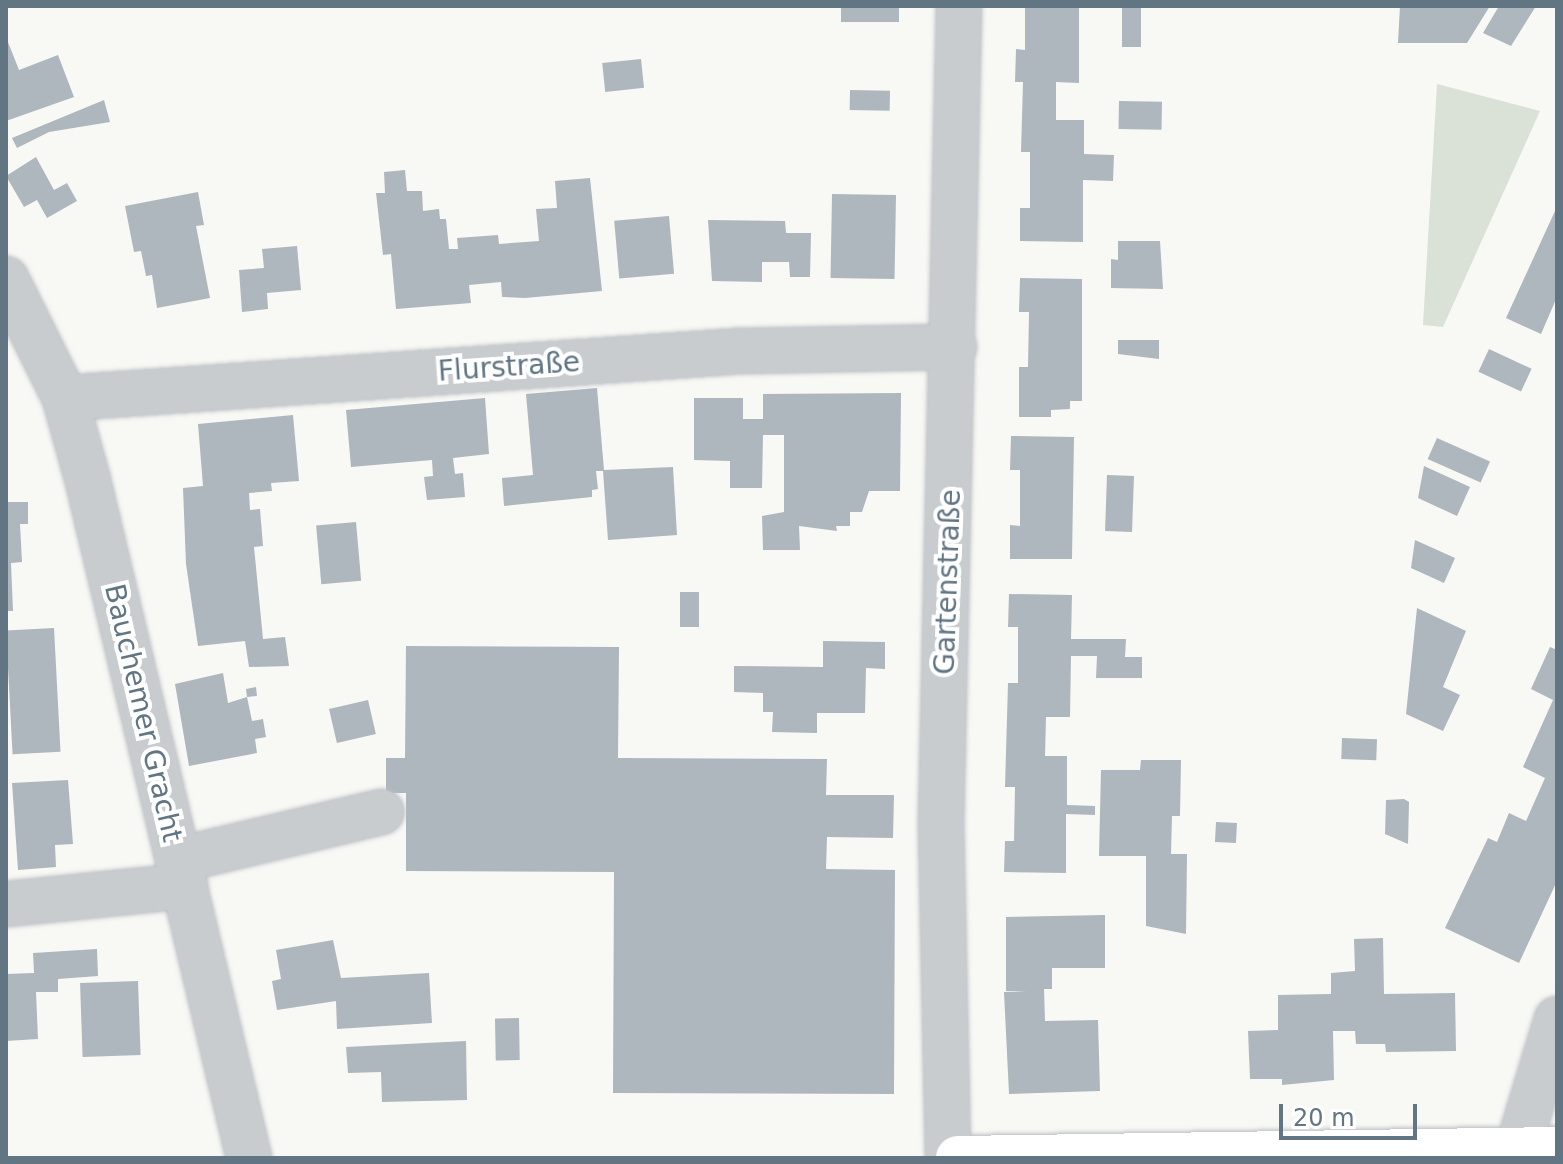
<!DOCTYPE html>
<html>
<head>
<meta charset="utf-8">
<style>
  body { margin:0 }
  #map { position:relative; width:1563px; height:1164px; overflow:hidden; background:#f8f8f5; font-family:"DejaVu Sans",sans-serif }
  div>[style] { position:absolute }
  [style*='--x'] { left:calc(var(--x)*1px); top:calc(var(--y)*1px); width:calc(var(--w)*1px); rotate:calc(var(--a)*1deg) }
  .green>* { inset:0; background:#dae1d6 }
  .building>* { inset:0; background:#aeb7bd; transform-origin:0 0 }
  .roads { filter:drop-shadow(0 0 2px #bbbfc3) drop-shadow(0 0 2px #bbbfc3) }
  .minor>* { height:44px; margin:-22px; padding:0 22px; transform-origin:22px; border-radius:22px; background:#c8cccf }
  .major>* { height:44px; margin:-22px; padding:0 22px; transform-origin:22px; border-radius:22px; background:#fff }
  span { translate:-50% -50%; white-space:nowrap; text-align:center; line-height:1.15; -webkit-text-stroke:8px #fff; paint-order:stroke }
  .street-label { font-size:28px; color:#617583 }
  .frame { position:absolute; inset:0; border:8px solid #617583; pointer-events:none }
  .scale { position:absolute; left:1279px; top:1104px; width:138px; height:36px; box-sizing:border-box; border:4px solid #617583; border-top:0; padding-left:10px; font-size:24px; line-height:28px; white-space:nowrap; color:#617583; -webkit-text-stroke:6px #fff; paint-order:stroke }
</style>
</head>
<body>
<div id="map">
  <div class="green">
    <div style="clip-path:polygon(1437px 84px,1540px 111px,1443px 327px,1423px 325px)"></div>
  </div>
  <div class="building">
    <div style="left:841px;top:6px;width:58px;height:16px"></div>
    <div style="clip-path:polygon(1025px 6px,1079px 6px,1079px 83px,1056px 82px,1056px 120px,1084px 120px,1084px 154px,1114px 155px,1113px 181px,1083px 180px,1083px 242px,1020px 241px,1020px 208px,1030px 208px,1030px 152px,1021px 152px,1023px 82px,1015px 82px,1016px 49px,1025px 50px)"></div>
    <div style="left:1122px;top:6px;width:19px;height:41px"></div>
    <div style="clip-path:polygon(1400px 6px,1490px 6px,1467px 43px,1398px 43px)"></div>
    <div style="clip-path:polygon(1499px 6px,1536px 6px,1511px 46px,1483px 33px)"></div>
    <div style="clip-path:polygon(6px 37px,19px 70px,58px 55px,74px 97px,6px 121px)"></div>
    <div style="left:641px;top:59px;width:29px;height:39px;rotate:84deg"></div>
    <div style="left:850px;top:90px;width:40px;height:20px;rotate:1deg"></div>
    <div style="clip-path:polygon(104px 100px,110px 122px,49px 132px,17px 148px,12px 138px)"></div>
    <div style="left:1119px;top:101px;width:43px;height:28px;rotate:1deg"></div>
    <div style="clip-path:polygon(36px 157px,54px 190px,67px 183px,77px 201px,47px 218px,37px 200px,24px 207px,6px 176px)"></div>
    <div style="clip-path:polygon(405px 170px,407px 191px,422px 191px,423px 211px,439px 209px,440px 219px,446px 219px,449px 249px,458px 249px,457px 238px,498px 235px,499px 244px,539px 241px,536px 209px,557px 208px,555px 181px,590px 178px,602px 291px,525px 298px,502px 297px,501px 282px,469px 285px,471px 303px,396px 309px,391px 254px,383px 255px,376px 193px,385px 193px,384px 172px)"></div>
    <div style="clip-path:polygon(198px 192px,204px 225px,196px 226px,210px 298px,157px 308px,152px 275px,146px 276px,141px 251px,134px 252px,125px 206px)"></div>
    <div style="left:832px;top:194px;width:64px;height:84px;rotate:1deg"></div>
    <div style="clip-path:polygon(1555px 211px,1557px 297px,1541px 334px,1506px 318px)"></div>
    <div style="left:669px;top:216px;width:58px;height:55px;rotate:85deg"></div>
    <div style="clip-path:polygon(708px 220px,785px 221px,786px 233px,811px 233px,810px 277px,790px 277px,789px 262px,762px 262px,762px 282px,712px 281px)"></div>
    <div style="clip-path:polygon(1118px 241px,1160px 241px,1163px 289px,1111px 288px,1111px 259px,1118px 260px)"></div>
    <div style="clip-path:polygon(297px 246px,301px 290px,267px 293px,268px 309px,242px 312px,239px 270px,264px 268px,262px 249px)"></div>
    <div style="clip-path:polygon(1020px 278px,1082px 279px,1082px 401px,1070px 401px,1070px 409px,1051px 410px,1051px 417px,1019px 417px,1019px 367px,1028px 367px,1029px 312px,1019px 312px)"></div>
    <div style="clip-path:polygon(1118px 340px,1159px 340px,1159px 359px,1118px 354px)"></div>
    <div style="left:1489px;top:349px;width:47px;height:25px;rotate:25deg"></div>
    <div style="clip-path:polygon(597px 388px,604px 470px,673px 467px,677px 535px,608px 540px,603px 471px,596px 471px,598px 489px,592px 490px,592px 497px,504px 506px,502px 478px,533px 475px,526px 394px)"></div>
    <div style="clip-path:polygon(901px 393px,900px 491px,869px 491px,862px 512px,850px 512px,850px 526px,836px 526px,837px 531px,799px 526px,800px 550px,763px 550px,762px 516px,784px 512px,784px 435px,763px 435px,762px 488px,730px 488px,730px 461px,694px 460px,694px 398px,743px 398px,743px 419px,763px 419px,763px 394px)"></div>
    <div style="clip-path:polygon(485px 398px,489px 454px,453px 458px,455px 474px,463px 473px,465px 497px,427px 500px,424px 477px,433px 476px,432px 460px,351px 467px,346px 410px)"></div>
    <div style="clip-path:polygon(293px 415px,299px 481px,271px 483px,272px 491px,249px 493px,250px 510px,260px 509px,263px 546px,254px 547px,263px 639px,285px 637px,289px 666px,249px 667px,245px 641px,198px 646px,186px 564px,183px 488px,203px 486px,198px 424px)"></div>
    <div style="clip-path:polygon(1011px 436px,1074px 437px,1072px 559px,1010px 559px,1010px 525px,1020px 526px,1020px 470px,1010px 470px)"></div>
    <div style="left:1437px;top:438px;width:58px;height:23px;rotate:24deg"></div>
    <div style="clip-path:polygon(1424px 466px,1470px 487px,1457px 516px,1418px 498px)"></div>
    <div style="left:1107px;top:475px;width:27px;height:56px;rotate:2deg"></div>
    <div style="clip-path:polygon(6px 502px,28px 502px,28px 524px,20px 524px,22px 562px,11px 563px,13px 611px,6px 611px)"></div>
    <div style="left:356px;top:522px;width:59px;height:40px;rotate:85deg"></div>
    <div style="clip-path:polygon(1415px 540px,1455px 558px,1444px 583px,1411px 568px)"></div>
    <div style="left:680px;top:592px;width:19px;height:35px"></div>
    <div style="clip-path:polygon(1009px 594px,1072px 595px,1071px 639px,1126px 639px,1125px 657px,1142px 657px,1142px 678px,1096px 678px,1097px 656px,1071px 656px,1070px 717px,1046px 717px,1045px 756px,1067px 756px,1067px 805px,1095px 806px,1095px 815px,1066px 814px,1066px 873px,1004px 872px,1005px 841px,1014px 841px,1015px 787px,1005px 787px,1008px 683px,1018px 683px,1018px 627px,1008px 627px)"></div>
    <div style="clip-path:polygon(1417px 608px,1466px 631px,1443px 687px,1460px 695px,1443px 731px,1406px 714px)"></div>
    <div style="left:54px;top:628px;width:124px;height:48px;rotate:87deg"></div>
    <div style="clip-path:polygon(823px 641px,885px 642px,885px 669px,866px 668px,865px 713px,817px 713px,817px 733px,772px 732px,773px 712px,763px 712px,763px 693px,734px 692px,734px 666px,823px 667px)"></div>
    <div style="clip-path:polygon(406px 646px,619px 647px,618px 758px,827px 759px,826px 795px,894px 795px,893px 838px,827px 837px,826px 869px,895px 870px,894px 1094px,613px 1093px,614px 872px,406px 871px,406px 793px,386px 793px,386px 758px,405px 758px)"></div>
    <div style="clip-path:polygon(1550px 647px,1557px 650px,1557px 881px,1519px 963px,1445px 928px,1488px 838px,1497px 842px,1509px 813px,1526px 821px,1545px 778px,1523px 767px,1553px 700px,1531px 689px)"></div>
    <div style="clip-path:polygon(223px 673px,228px 703px,247px 697px,246px 689px,256px 687px,257px 696px,247px 697px,252px 721px,263px 719px,266px 737px,255px 739px,257px 753px,189px 766px,175px 684px)"></div>
    <div style="left:368px;top:700px;width:35px;height:40px;rotate:77deg"></div>
    <div style="left:1342px;top:738px;width:35px;height:21px;rotate:2deg"></div>
    <div style="clip-path:polygon(1141px 760px,1181px 760px,1180px 816px,1172px 816px,1171px 854px,1187px 854px,1186px 934px,1146px 926px,1146px 856px,1099px 856px,1101px 770px,1140px 770px)"></div>
    <div style="clip-path:polygon(68px 780px,73px 844px,55px 845px,56px 867px,18px 870px,12px 783px)"></div>
    <div style="clip-path:polygon(1404px 799px,1409px 802px,1408px 844px,1385px 834px,1386px 800px)"></div>
    <div style="left:1216px;top:822px;width:21px;height:20px;rotate:3deg"></div>
    <div style="clip-path:polygon(1105px 915px,1105px 968px,1052px 968px,1052px 989px,1044px 989px,1045px 1021px,1098px 1020px,1100px 1091px,1009px 1094px,1004px 992px,1027px 991px,1006px 991px,1006px 917px)"></div>
    <div style="clip-path:polygon(1383px 938px,1384px 994px,1455px 993px,1456px 1051px,1386px 1052px,1385px 1044px,1356px 1044px,1355px 1031px,1333px 1031px,1334px 1080px,1282px 1085px,1282px 1079px,1250px 1079px,1248px 1031px,1278px 1030px,1278px 995px,1331px 994px,1331px 973px,1355px 971px,1354px 939px)"></div>
    <div style="clip-path:polygon(333px 940px,341px 978px,429px 973px,432px 1023px,337px 1029px,336px 1001px,277px 1010px,272px 981px,281px 979px,276px 950px)"></div>
    <div style="clip-path:polygon(97px 949px,98px 976px,58px 979px,58px 992px,36px 992px,38px 1039px,6px 1041px,6px 974px,34px 973px,33px 953px)"></div>
    <div style="left:138px;top:981px;width:74px;height:58px;rotate:88deg"></div>
    <div style="left:519px;top:1018px;width:42px;height:24px;rotate:89deg"></div>
    <div style="clip-path:polygon(466px 1041px,467px 1100px,382px 1102px,381px 1072px,348px 1073px,346px 1047px)"></div>
  </div>
  <div class="roads">
    <div class="minor">
      <div style="--x:6;--y:279;--w:133;--a:63.6"></div>
      <div style="--x:65;--y:398;--w:86;--a:74.5"></div>
      <div style="--x:88;--y:481;--w:696;--a:76.62"></div>
      <div style="--x:65;--y:398;--w:678;--a:-3.98"></div>
      <div style="--x:741;--y:351;--w:213;--a:-1.1"></div>
      <div style="--x:178;--y:860;--w:209;--a:-13.3"></div>
      <div style="--x:6;--y:904;--w:180;--a:-5.7"></div>
      <div style="--x:948;--y:1158;--w:335;--a:-91.2"></div>
      <div style="--x:941;--y:823;--w:817;--a:-88.74"></div>
      <div style="--x:1515;--y:1158;--w:145;--a:-73.2"></div>
    </div>
    <div class="major">
      <div style="--x:958;--y:1158;--w:599;--a:-0.86"></div>
    </div>
  </div>
  <div class="street-label">
    <span style="left:509px;top:367px;rotate:-4deg">Flurstraße</span>
    <span style="left:948px;top:582px;rotate:-88deg">Gartenstraße</span>
    <span style="left:143px;top:713px;rotate:77deg">Bauchemer Gracht</span>
  </div>
  <div class="frame"></div>
  <div class="scale">20 m</div>
</div>
</body>
</html>
